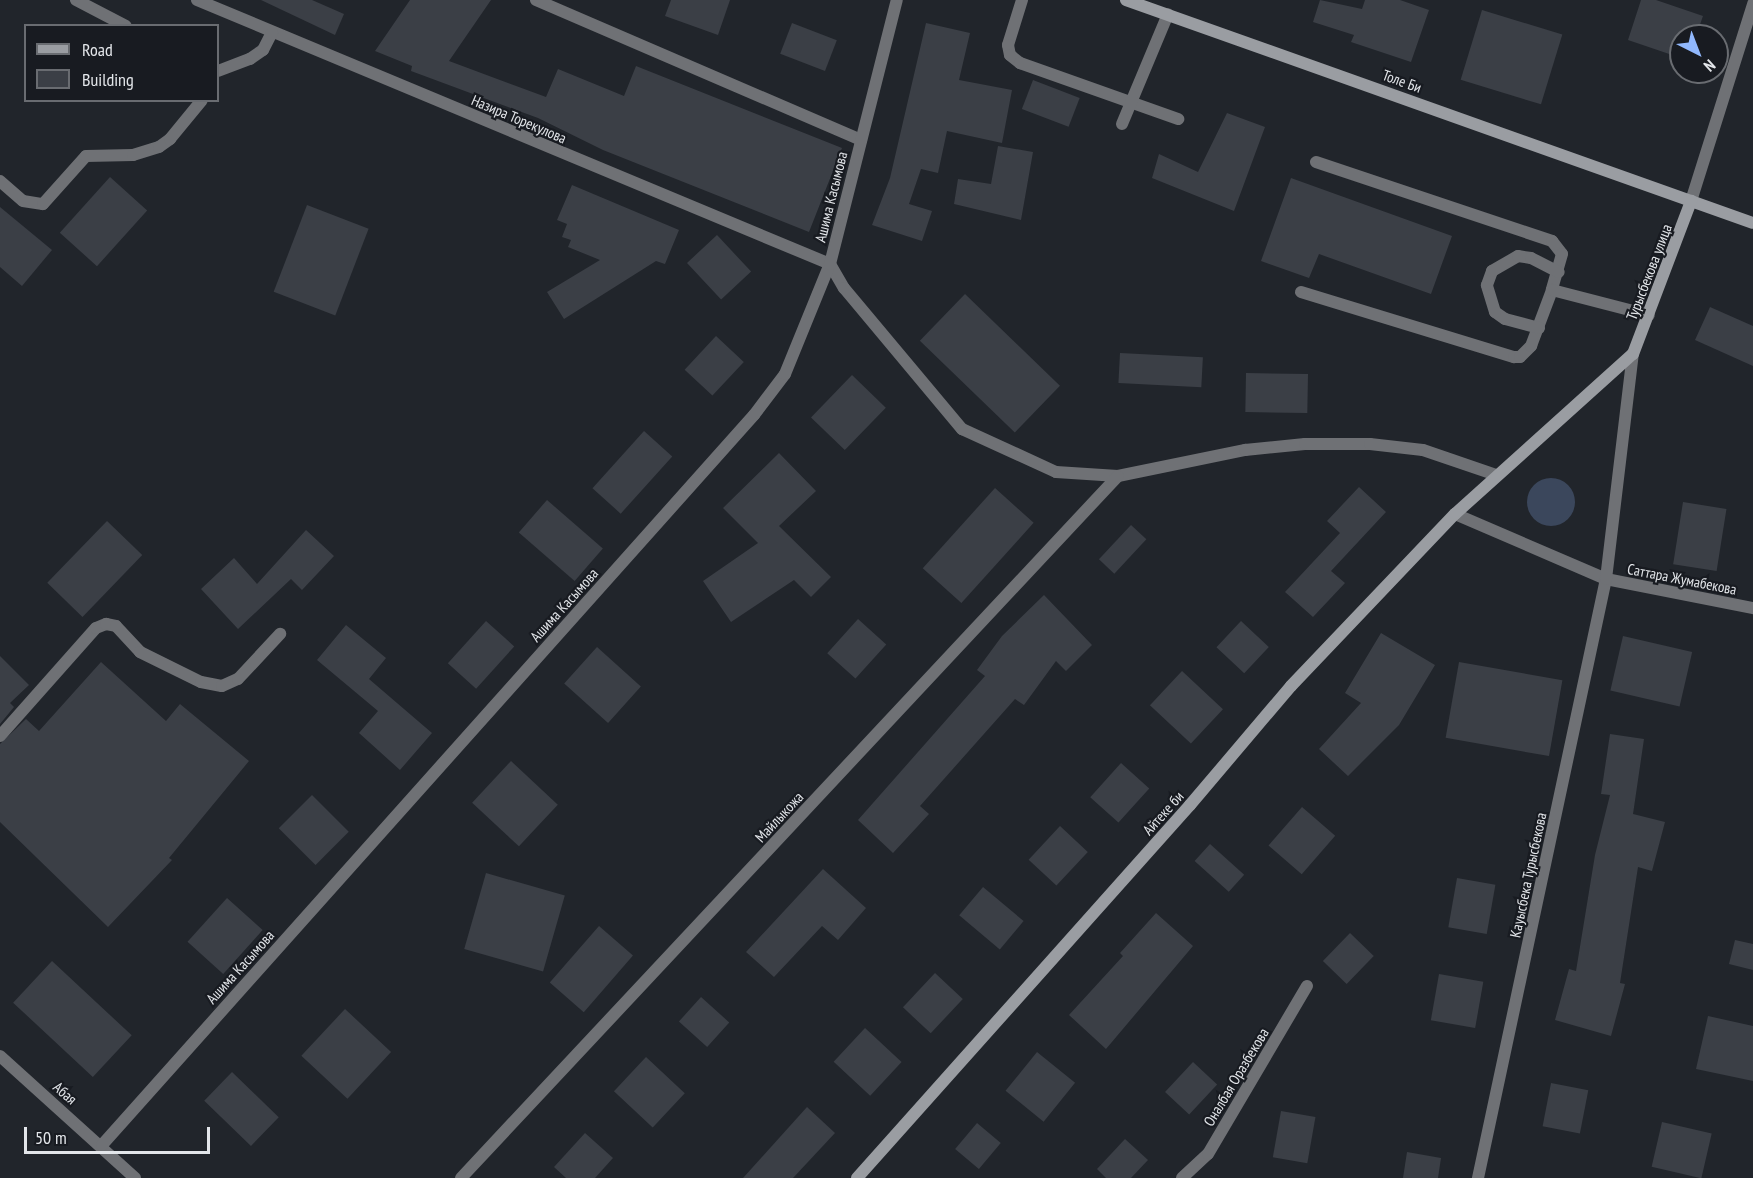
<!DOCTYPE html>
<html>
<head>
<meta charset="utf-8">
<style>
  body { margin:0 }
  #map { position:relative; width:1753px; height:1178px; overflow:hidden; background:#21252b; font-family:"PT Sans Narrow",sans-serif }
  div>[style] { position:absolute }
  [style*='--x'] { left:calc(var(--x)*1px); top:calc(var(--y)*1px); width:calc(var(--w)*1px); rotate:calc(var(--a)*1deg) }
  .green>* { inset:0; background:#3b475c }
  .round { border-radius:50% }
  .building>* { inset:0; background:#3b3f46; transform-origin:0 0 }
  .street>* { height:12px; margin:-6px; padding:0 6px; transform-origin:6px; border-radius:6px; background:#6f7175 }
  .secondary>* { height:12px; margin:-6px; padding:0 6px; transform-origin:6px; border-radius:6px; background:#9a9da2 }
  span { translate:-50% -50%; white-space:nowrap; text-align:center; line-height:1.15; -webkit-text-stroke:4.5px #181b21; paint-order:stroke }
  .street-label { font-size:15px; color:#e3e6ea }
  .legend { position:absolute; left:24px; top:24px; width:195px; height:78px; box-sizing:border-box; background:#181b21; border:2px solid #696c71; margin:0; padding:8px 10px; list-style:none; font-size:18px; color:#e3e6ea }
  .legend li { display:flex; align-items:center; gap:12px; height:30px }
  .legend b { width:30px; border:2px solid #696c71 }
  .north { position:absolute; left:1669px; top:24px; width:60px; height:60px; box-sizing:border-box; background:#181b21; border:2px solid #696c71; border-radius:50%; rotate:138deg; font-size:16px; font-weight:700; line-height:24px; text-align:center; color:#e3e6ea }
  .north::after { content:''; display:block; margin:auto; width:21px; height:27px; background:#91b8fd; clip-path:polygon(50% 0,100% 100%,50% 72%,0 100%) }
  .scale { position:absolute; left:24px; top:1127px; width:186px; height:27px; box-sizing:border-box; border:3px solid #e3e6ea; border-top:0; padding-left:8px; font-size:18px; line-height:21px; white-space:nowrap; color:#e3e6ea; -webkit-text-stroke:4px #181b21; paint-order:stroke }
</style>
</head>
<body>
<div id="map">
  <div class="green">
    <div class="round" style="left:1527px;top:478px;width:48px;height:48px"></div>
  </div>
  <div class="building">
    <div style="clip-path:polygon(261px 0,312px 0,344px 14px,335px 35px)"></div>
    <div style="clip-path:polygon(410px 0,491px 0,449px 61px,546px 97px,558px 69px,624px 96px,636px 66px,842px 148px,809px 232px,603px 150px,538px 118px,411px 71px,412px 66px,375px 51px)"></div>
    <div style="clip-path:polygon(671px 0,730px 0,718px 35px,665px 16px)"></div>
    <div style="clip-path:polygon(1320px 0,1362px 9px,1365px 0,1400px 0,1429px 10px,1411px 62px,1351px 42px,1354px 35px,1313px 22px)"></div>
    <div style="clip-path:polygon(1641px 0,1656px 0,1703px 16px,1696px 36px,1681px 36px,1681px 58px,1628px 40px)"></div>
    <div style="left:1482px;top:10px;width:84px;height:73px;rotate:17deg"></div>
    <div style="left:792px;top:23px;width:48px;height:33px;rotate:21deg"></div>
    <div style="clip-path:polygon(926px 23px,970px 33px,959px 80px,1012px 90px,1002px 143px,947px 131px,938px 173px,921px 169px,909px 204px,932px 211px,922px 241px,872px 225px,890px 178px)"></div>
    <div style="left:1033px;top:80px;width:50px;height:31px;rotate:21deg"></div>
    <div style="clip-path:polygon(1227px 113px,1265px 127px,1234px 211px,1152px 178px,1159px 154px,1198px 172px)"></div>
    <div style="clip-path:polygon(998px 146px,1033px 152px,1021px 220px,954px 204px,958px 179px,991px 184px)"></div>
    <div style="left:110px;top:177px;width:50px;height:75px;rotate:42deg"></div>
    <div style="clip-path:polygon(1291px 178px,1452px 236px,1431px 294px,1319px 254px,1309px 278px,1261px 261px)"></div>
    <div style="clip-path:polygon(572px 185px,679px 230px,665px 264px,656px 261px,564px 319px,547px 292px,600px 260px,568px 247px,571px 240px,562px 237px,567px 224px,557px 220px)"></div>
    <div style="left:307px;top:205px;width:66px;height:93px;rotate:21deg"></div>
    <div style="clip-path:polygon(0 207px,52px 250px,22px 286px,0 267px)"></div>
    <div style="left:717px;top:235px;width:50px;height:41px;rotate:47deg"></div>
    <div style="left:965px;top:294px;width:132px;height:65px;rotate:44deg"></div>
    <div style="clip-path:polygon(1710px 307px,1753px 326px,1753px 366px,1695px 340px)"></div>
    <div style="left:716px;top:336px;width:38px;height:46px;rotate:43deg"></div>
    <div style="left:1120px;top:353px;width:83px;height:30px;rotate:3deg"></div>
    <div style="left:1246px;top:373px;width:62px;height:39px;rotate:1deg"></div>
    <div style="left:852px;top:375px;width:47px;height:59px;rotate:44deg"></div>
    <div style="left:644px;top:431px;width:38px;height:77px;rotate:42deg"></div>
    <div style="clip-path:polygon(779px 453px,816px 491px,779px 526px,831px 577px,811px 597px,794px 580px,731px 622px,703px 581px,758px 543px,723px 508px)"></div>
    <div style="clip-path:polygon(1359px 487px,1386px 512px,1331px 571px,1345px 583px,1313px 617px,1285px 592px,1340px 533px,1327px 521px)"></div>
    <div style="left:995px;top:488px;width:52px;height:108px;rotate:42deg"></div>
    <div style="left:547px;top:500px;width:74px;height:43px;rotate:41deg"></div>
    <div style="left:1683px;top:502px;width:44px;height:63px;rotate:9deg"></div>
    <div style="left:107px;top:521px;width:49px;height:86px;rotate:44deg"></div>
    <div style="left:1131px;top:525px;width:21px;height:47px;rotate:43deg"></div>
    <div style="clip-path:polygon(306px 530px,334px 556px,302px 590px,291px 579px,238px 629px,201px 589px,234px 558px,257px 584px)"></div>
    <div style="clip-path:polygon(1044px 595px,1092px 645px,1066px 671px,1056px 661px,1024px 705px,1015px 699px,920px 806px,929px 814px,893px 853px,858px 820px,985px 676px,977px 670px,1002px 636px)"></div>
    <div style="left:858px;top:619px;width:38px;height:46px;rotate:42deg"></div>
    <div style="left:486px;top:621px;width:38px;height:57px;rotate:42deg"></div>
    <div style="left:1241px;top:621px;width:38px;height:36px;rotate:43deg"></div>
    <div style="clip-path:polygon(346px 625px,386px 658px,369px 679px,432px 733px,400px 770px,359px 733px,378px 711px,317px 660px)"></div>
    <div style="clip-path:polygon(1381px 633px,1435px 665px,1399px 725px,1348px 776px,1319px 749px,1361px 703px,1345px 693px)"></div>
    <div style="left:1623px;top:636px;width:71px;height:56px;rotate:13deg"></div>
    <div style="left:597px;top:647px;width:59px;height:49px;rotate:42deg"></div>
    <div style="clip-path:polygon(0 656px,29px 685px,10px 703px,14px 707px,0 724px)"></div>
    <div style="clip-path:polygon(101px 662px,166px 721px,180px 704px,249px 761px,169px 858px,172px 860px,108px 927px,0 822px,0 744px,26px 719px,39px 731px)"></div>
    <div style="left:1459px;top:662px;width:105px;height:77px;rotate:10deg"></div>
    <div style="left:1182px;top:671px;width:56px;height:47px;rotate:43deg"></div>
    <div style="clip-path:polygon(1610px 734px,1644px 739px,1633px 814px,1665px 822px,1652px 871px,1638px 867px,1620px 983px,1625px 984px,1611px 1036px,1555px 1020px,1569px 969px,1576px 971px,1595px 855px,1610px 795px,1601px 794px)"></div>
    <div style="left:511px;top:761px;width:64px;height:57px;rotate:43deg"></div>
    <div style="left:1121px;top:763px;width:38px;height:46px;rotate:42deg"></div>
    <div style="left:312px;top:795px;width:52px;height:47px;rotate:45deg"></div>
    <div style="left:1302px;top:807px;width:44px;height:51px;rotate:41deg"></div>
    <div style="left:1060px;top:826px;width:38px;height:46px;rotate:43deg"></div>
    <div style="left:1210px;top:844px;width:46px;height:23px;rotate:42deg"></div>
    <div style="clip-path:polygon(823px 869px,866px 908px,838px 940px,822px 926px,774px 977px,746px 952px)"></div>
    <div style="left:486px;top:873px;width:82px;height:79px;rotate:16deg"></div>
    <div style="left:1457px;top:878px;width:39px;height:50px;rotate:10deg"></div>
    <div style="left:983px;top:887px;width:53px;height:37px;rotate:40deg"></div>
    <div style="left:227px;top:898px;width:48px;height:59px;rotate:42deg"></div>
    <div style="clip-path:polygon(1156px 913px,1193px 946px,1106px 1049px,1069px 1015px,1123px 956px,1120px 953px)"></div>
    <div style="left:599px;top:926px;width:45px;height:75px;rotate:41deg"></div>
    <div style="left:1350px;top:933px;width:33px;height:39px;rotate:44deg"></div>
    <div style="clip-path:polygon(1735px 940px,1753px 944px,1753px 970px,1729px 964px)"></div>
    <div style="left:52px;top:961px;width:109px;height:57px;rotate:43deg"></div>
    <div style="left:935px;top:973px;width:38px;height:47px;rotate:43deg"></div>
    <div style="left:1439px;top:974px;width:45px;height:47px;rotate:10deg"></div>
    <div style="left:701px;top:997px;width:38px;height:33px;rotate:42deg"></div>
    <div style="left:345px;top:1009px;width:63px;height:64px;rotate:43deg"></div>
    <div style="clip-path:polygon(1708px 1016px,1753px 1026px,1753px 1081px,1696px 1069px)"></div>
    <div style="left:865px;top:1028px;width:50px;height:46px;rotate:43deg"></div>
    <div style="left:1037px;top:1052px;width:49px;height:50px;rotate:39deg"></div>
    <div style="left:646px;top:1057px;width:53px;height:47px;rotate:43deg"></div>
    <div style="left:1193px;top:1062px;width:33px;height:41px;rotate:43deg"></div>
    <div style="left:232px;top:1072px;width:65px;height:40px;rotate:44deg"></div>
    <div style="left:1551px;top:1083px;width:38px;height:44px;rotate:11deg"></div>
    <div style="clip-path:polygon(807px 1107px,835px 1133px,793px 1178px,743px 1178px)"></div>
    <div style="left:1281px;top:1111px;width:35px;height:47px;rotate:10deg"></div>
    <div style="left:1662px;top:1122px;width:51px;height:46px;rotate:13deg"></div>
    <div style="left:977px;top:1123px;width:31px;height:34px;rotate:40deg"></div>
    <div style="clip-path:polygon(585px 1133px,613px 1158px,595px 1178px,566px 1178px,554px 1167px)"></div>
    <div style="clip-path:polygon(1125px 1139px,1148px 1160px,1131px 1178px,1106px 1178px,1097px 1169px)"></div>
    <div style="clip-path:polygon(1407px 1152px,1441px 1158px,1438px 1178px,1403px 1178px)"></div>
  </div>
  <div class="street">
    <div style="--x:76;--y:0;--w:56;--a:27.5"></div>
    <div style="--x:197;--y:0;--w:686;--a:22.64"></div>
    <div style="--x:536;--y:0;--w:354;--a:23.3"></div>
    <div style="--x:1022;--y:0;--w:47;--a:107.3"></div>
    <div style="--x:1008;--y:45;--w:10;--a:79"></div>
    <div style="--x:1010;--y:55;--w:13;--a:39"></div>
    <div style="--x:1020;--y:63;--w:168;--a:19.5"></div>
    <div style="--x:218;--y:71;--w:34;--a:-21"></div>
    <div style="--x:250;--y:59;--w:16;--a:-35"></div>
    <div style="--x:263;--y:50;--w:20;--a:-63"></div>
    <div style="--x:1122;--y:124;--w:119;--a:-67.3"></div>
    <div style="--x:1316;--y:162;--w:249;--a:18.5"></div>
    <div style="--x:1552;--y:241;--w:16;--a:52"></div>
    <div style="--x:1562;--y:254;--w:37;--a:106"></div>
    <div style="--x:0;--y:181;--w:30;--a:41"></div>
    <div style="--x:23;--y:201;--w:20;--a:9"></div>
    <div style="--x:43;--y:204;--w:64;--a:-48.1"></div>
    <div style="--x:86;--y:156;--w:47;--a:-1.2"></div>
    <div style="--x:133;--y:155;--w:27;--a:-17"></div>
    <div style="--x:159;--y:147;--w:14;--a:-36"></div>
    <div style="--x:170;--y:139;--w:50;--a:-50.6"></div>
    <div style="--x:1691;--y:201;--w:207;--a:-72.5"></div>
    <div style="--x:830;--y:264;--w:28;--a:60"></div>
    <div style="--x:844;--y:288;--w:184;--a:50.1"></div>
    <div style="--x:962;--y:429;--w:103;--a:24.6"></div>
    <div style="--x:1056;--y:472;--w:62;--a:3.7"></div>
    <div style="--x:1118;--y:476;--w:130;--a:-11.6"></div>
    <div style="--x:1245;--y:450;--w:60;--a:-5.7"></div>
    <div style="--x:1305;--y:444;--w:65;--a:0"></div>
    <div style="--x:1370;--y:444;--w:53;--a:6.5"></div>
    <div style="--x:1423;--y:450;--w:77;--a:18.9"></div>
    <div style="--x:1301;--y:292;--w:223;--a:17"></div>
    <div style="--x:1514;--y:357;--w:6;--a:0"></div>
    <div style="--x:1520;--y:357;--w:16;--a:-45"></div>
    <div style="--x:1531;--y:346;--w:60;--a:-69.4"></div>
    <div style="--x:1552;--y:290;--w:100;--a:14.5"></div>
    <div style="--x:1539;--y:328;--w:35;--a:-165"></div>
    <div style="--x:1505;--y:319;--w:12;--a:-145"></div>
    <div style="--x:1495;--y:312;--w:28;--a:-107"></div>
    <div style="--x:1487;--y:285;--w:15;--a:-70"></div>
    <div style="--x:1492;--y:271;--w:30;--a:-30"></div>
    <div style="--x:1518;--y:256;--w:13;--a:9"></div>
    <div style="--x:1531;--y:258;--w:31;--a:27"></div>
    <div style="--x:1455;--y:514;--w:164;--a:23.3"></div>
    <div style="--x:1606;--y:579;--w:150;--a:11.2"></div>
    <div style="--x:0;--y:736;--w:144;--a:-48.4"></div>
    <div style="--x:96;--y:628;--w:11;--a:-22"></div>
    <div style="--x:106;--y:624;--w:10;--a:11"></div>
    <div style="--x:116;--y:626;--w:35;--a:47"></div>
    <div style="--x:140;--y:652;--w:68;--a:26.2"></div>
    <div style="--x:201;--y:682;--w:21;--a:11"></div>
    <div style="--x:222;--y:686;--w:17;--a:-24"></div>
    <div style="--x:238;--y:679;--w:62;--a:-47"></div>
    <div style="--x:0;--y:1056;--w:182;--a:42.1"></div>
    <div style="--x:102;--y:1145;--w:979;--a:-48.23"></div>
    <div style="--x:754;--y:415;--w:51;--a:-52.9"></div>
    <div style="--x:785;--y:374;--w:119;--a:-67.8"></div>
    <div style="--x:830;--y:264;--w:272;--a:-75.8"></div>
    <div style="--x:461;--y:1178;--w:961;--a:-46.9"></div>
    <div style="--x:1182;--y:1178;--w:35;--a:-43"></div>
    <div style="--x:1208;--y:1154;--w:195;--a:-59.5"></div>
    <div style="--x:1478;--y:1178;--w:613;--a:-77.94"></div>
    <div style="--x:1606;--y:579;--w:227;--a:-83.2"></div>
  </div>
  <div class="secondary">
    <div style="--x:1126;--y:0;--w:665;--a:19.58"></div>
    <div style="--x:857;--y:1178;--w:500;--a:-48.24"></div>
    <div style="--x:1190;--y:805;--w:156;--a:-49.7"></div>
    <div style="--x:1291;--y:686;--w:238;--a:-46.4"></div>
    <div style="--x:1455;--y:514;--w:239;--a:-42"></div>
    <div style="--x:1633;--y:354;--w:164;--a:-69.2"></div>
  </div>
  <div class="street-label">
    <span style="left:1402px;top:81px;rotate:20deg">Толе Би</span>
    <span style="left:519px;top:119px;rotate:23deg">Назира Торекулова</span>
    <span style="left:831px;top:197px;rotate:-76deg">Ашима Касымова</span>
    <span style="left:1649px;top:272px;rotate:-69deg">Турысбекова улица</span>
    <span style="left:1682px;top:579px;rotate:11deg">Саттара Жумабекова</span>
    <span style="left:564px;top:605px;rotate:-48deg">Ашима Касымова</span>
    <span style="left:1163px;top:813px;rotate:-48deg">Айтеке би</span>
    <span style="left:779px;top:817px;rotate:-47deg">Майлыкожа</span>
    <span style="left:1528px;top:875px;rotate:-78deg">Кауысбека Турысбекова</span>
    <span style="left:240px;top:967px;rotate:-48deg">Ашима Касымова</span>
    <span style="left:1236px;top:1077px;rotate:-59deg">Оналбая Оразбекова</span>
    <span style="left:65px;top:1093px;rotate:41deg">Абая</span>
  </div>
  <ul class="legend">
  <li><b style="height:8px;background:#9a9da2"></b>Road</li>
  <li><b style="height:16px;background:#3b3f46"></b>Building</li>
  </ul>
  <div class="north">N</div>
  <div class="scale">50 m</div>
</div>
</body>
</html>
